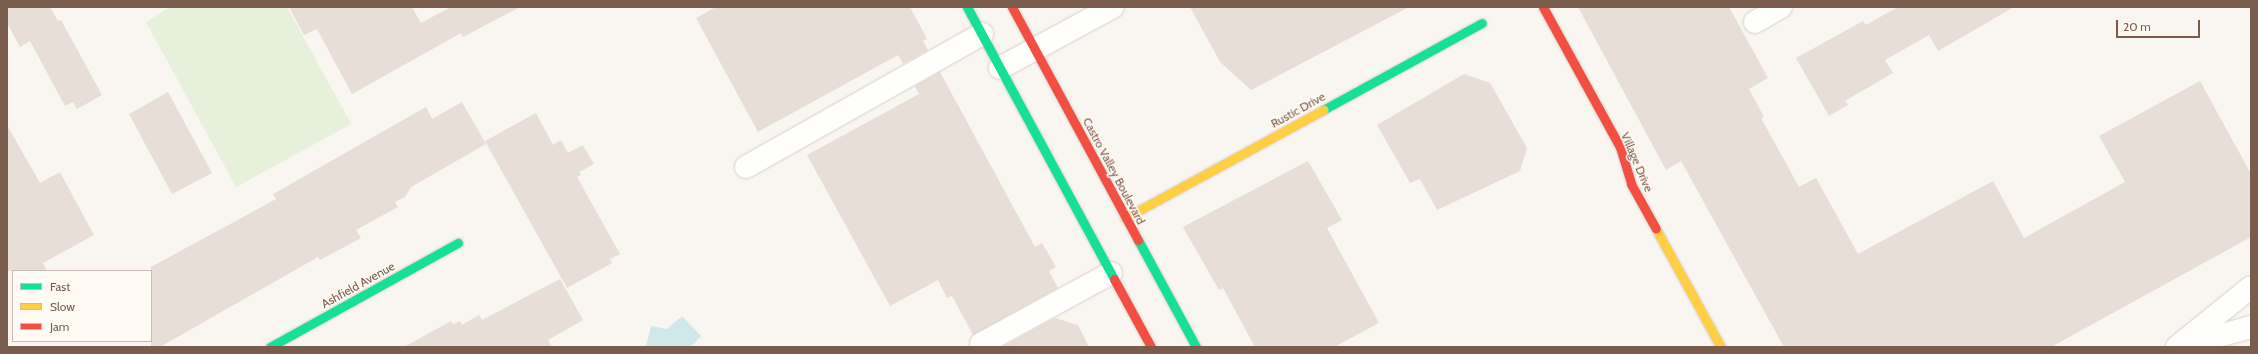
<!DOCTYPE html>
<html>
<head>
<meta charset="utf-8">
<style>
	body { margin:0 }
	#map { position:relative; width:2258px; height:354px; overflow:hidden; background:#f9f5f0; font-family:Cabin,sans-serif }
	div>[style] { position:absolute }
	.green>* { inset:0; background:#e7f0db }
	.water>* { inset:0; background:#d0e8ea }
	.building>* { inset:0; background:#e6ded7 }
	.roads { filter:drop-shadow(0 0 1px #d7d1cb) drop-shadow(0 0 1px #d7d1cb) }
	.street>* { height:22px; margin:-11px; padding:0 11px; transform-origin:11px; border-radius:11px; background:#fefefd }
	.fast>* { height:9px; margin:-4.5px; padding:0 4.5px; transform-origin:4.5px; border-radius:4.5px; background:#16e098 }
	.slow>* { height:9px; margin:-4.5px; padding:0 4.5px; transform-origin:4.5px; border-radius:4.5px; background:#ffcf43 }
	.jam>* { height:9px; margin:-4.5px; padding:0 4.5px; transform-origin:4.5px; border-radius:4.5px; background:#f24e42 }
	span { translate:-50% -50%; white-space:nowrap; text-align:center; line-height:1.15; -webkit-text-stroke:3px #fffaf3; paint-order:stroke }
	.street-label { font-size:12px; color:#7a5c4d }
	.frame { position:absolute; inset:0; border:8px solid #7a5c4d; pointer-events:none }
	.legend { position:absolute; left:12px; top:270px; width:140px; height:72px; box-sizing:border-box; background:#fffaf3; border:1px solid #cabbb1; margin:0; padding:5px 7px; list-style:none; font-size:12px; color:#7a5c4d }
	.legend li { display:flex; align-items:center; gap:8px; height:20px }
	.legend b { width:20px; border:1px solid #cabbb1 }
	.scale { position:absolute; left:2116px; top:20px; width:84px; height:18px; box-sizing:border-box; border:2px solid #7a5c4d; border-top:0; padding-left:5px; font-size:12px; line-height:14px; white-space:nowrap; color:#7a5c4d; -webkit-text-stroke:3px #fffaf3; paint-order:stroke }
</style>
</head>
<body>
<div id="map">
	<div class="green">
		<div style="clip-path:polygon(170px 7px,287px 7px,351px 124px,236px 187px,146px 22px)"></div>
	</div>
	<div class="water">
		<div style="clip-path:polygon(682px 316px,701px 336px,694px 344px,688px 347px,646px 346px,651px 326px,667px 329px)"></div>
	</div>
	<div class="building">
		<div style="clip-path:polygon(7px 7px,50px 7px,58px 21px,61px 20px,102px 95px,77px 109px,73px 102px,65px 106px,30px 41px,20px 47px,7px 23px)"></div>
		<div style="clip-path:polygon(289px 7px,412px 7px,421px 23px,451px 7px,520px 7px,463px 37px,461px 33px,352px 94px,317px 29px,304px 35px)"></div>
		<div style="clip-path:polygon(716px 7px,910px 7px,927px 39px,923px 41px,928px 50px,903px 64px,898px 55px,758px 132px,696px 18px)"></div>
		<div style="clip-path:polygon(1190px 7px,1409px 7px,1251px 90px,1220px 62px)"></div>
		<div style="clip-path:polygon(1578px 7px,1729px 7px,1768px 78px,1749px 89px,1764px 117px,1761px 118px,1799px 187px,1816px 178px,1858px 254px,1993px 181px,2024px 238px,2125px 182px,2099px 136px,2200px 81px,2251px 174px,2251px 237px,2051px 347px,1784px 347px,1681px 161px,1666px 170px)"></div>
		<div style="clip-path:polygon(1898px 7px,2014px 7px,1938px 51px,1929px 35px,1885px 60px,1893px 73px,1845px 101px,1848px 105px,1829px 116px,1796px 58px,1863px 21px,1866px 25px)"></div>
		<div style="clip-path:polygon(940px 72px,1035px 247px,1042px 243px,1056px 267px,1049px 271px,1058px 288px,973px 335px,952px 296px,947px 298px,938px 280px,890px 306px,807px 155px,919px 94px,915px 86px)"></div>
		<div style="clip-path:polygon(1464px 74px,1490px 83px,1527px 148px,1520px 171px,1437px 210px,1420px 179px,1410px 183px,1377px 125px)"></div>
		<div style="clip-path:polygon(168px 92px,212px 173px,172px 194px,129px 114px)"></div>
		<div style="clip-path:polygon(462px 102px,486px 144px,411px 187px,405px 197px,395px 202px,398px 207px,356px 230px,361px 238px,320px 260px,318px 257px,160px 347px,151px 347px,151px 267px,276px 199px,273px 194px,426px 107px,432px 119px)"></div>
		<div style="clip-path:polygon(536px 113px,553px 145px,561px 140px,568px 153px,583px 145px,594px 164px,579px 172px,581px 175px,577px 177px,620px 254px,610px 259px,612px 263px,567px 288px,485px 141px)"></div>
		<div style="clip-path:polygon(7px 125px,40px 183px,60px 172px,94px 235px,43px 263px,47px 271px,7px 271px)"></div>
		<div style="clip-path:polygon(1308px 161px,1342px 220px,1327px 228px,1379px 323px,1334px 347px,1255px 347px,1223px 288px,1219px 290px,1183px 227px)"></div>
		<div style="clip-path:polygon(560px 279px,583px 320px,548px 340px,552px 347px,404px 347px,451px 321px,453px 324px,460px 321px,462px 325px,479px 315px,482px 320px)"></div>
		<div style="clip-path:polygon(1055px 318px,1078px 325px,1089px 347px,1002px 347px)"></div>
	</div>
	<div class="roads">
		<div class="street">
			<div style="left:1755px;top:22px;width:30px;rotate:-30deg"></div>
			<div style="left:1000px;top:68px;width:128px;rotate:-28.4deg"></div>
			<div style="left:746px;top:167px;width:271px;rotate:-29.4deg"></div>
			<div style="left:981px;top:344px;width:148px;rotate:-28.6deg"></div>
			<div style="left:2189px;top:344px;width:64px;rotate:-15.3deg"></div>
			<div style="left:2177px;top:347px;width:95px;rotate:-39deg"></div>
		</div>
		<div class="fast">
			<div style="left:967px;top:7px;width:309px;rotate:61.6deg"></div>
			<div style="left:1323px;top:110px;width:181px;rotate:-28.7deg"></div>
			<div style="left:1138px;top:240px;width:122px;rotate:61.5deg"></div>
			<div style="left:270px;top:347px;width:215px;rotate:-29deg"></div>
		</div>
		<div class="slow">
			<div style="left:1125px;top:218px;width:226px;rotate:-28.6deg"></div>
			<div style="left:1656px;top:229px;width:135px;rotate:61.2deg"></div>
		</div>
		<div class="jam">
			<div style="left:1012px;top:7px;width:265px;rotate:61.6deg"></div>
			<div style="left:1543px;top:7px;width:160px;rotate:61.2deg"></div>
			<div style="left:1620px;top:147px;width:39px;rotate:73deg"></div>
			<div style="left:1631px;top:184px;width:51px;rotate:60.9deg"></div>
			<div style="left:1114px;top:279px;width:77px;rotate:61.4deg"></div>
		</div>
	</div>
	<div class="street-label">
		<span style="left:1298px;top:110px;rotate:-29deg">Rustic Drive</span>
		<span style="left:1637px;top:162px;rotate:67deg">Village Drive</span>
		<span style="left:1114px;top:171px;rotate:62deg">Castro Valley Boulevard</span>
		<span style="left:358px;top:285px;rotate:-29deg">Ashfield Avenue</span>
	</div>
	<div class="frame"></div>
	<ul class="legend">
	<li><b style="height:5px;background:#16e098"></b>Fast</li>
	<li><b style="height:5px;background:#ffcf43"></b>Slow</li>
	<li><b style="height:5px;background:#f24e42"></b>Jam</li>
	</ul>
	<div class="scale">20 m</div>
</div>
</body>
</html>
